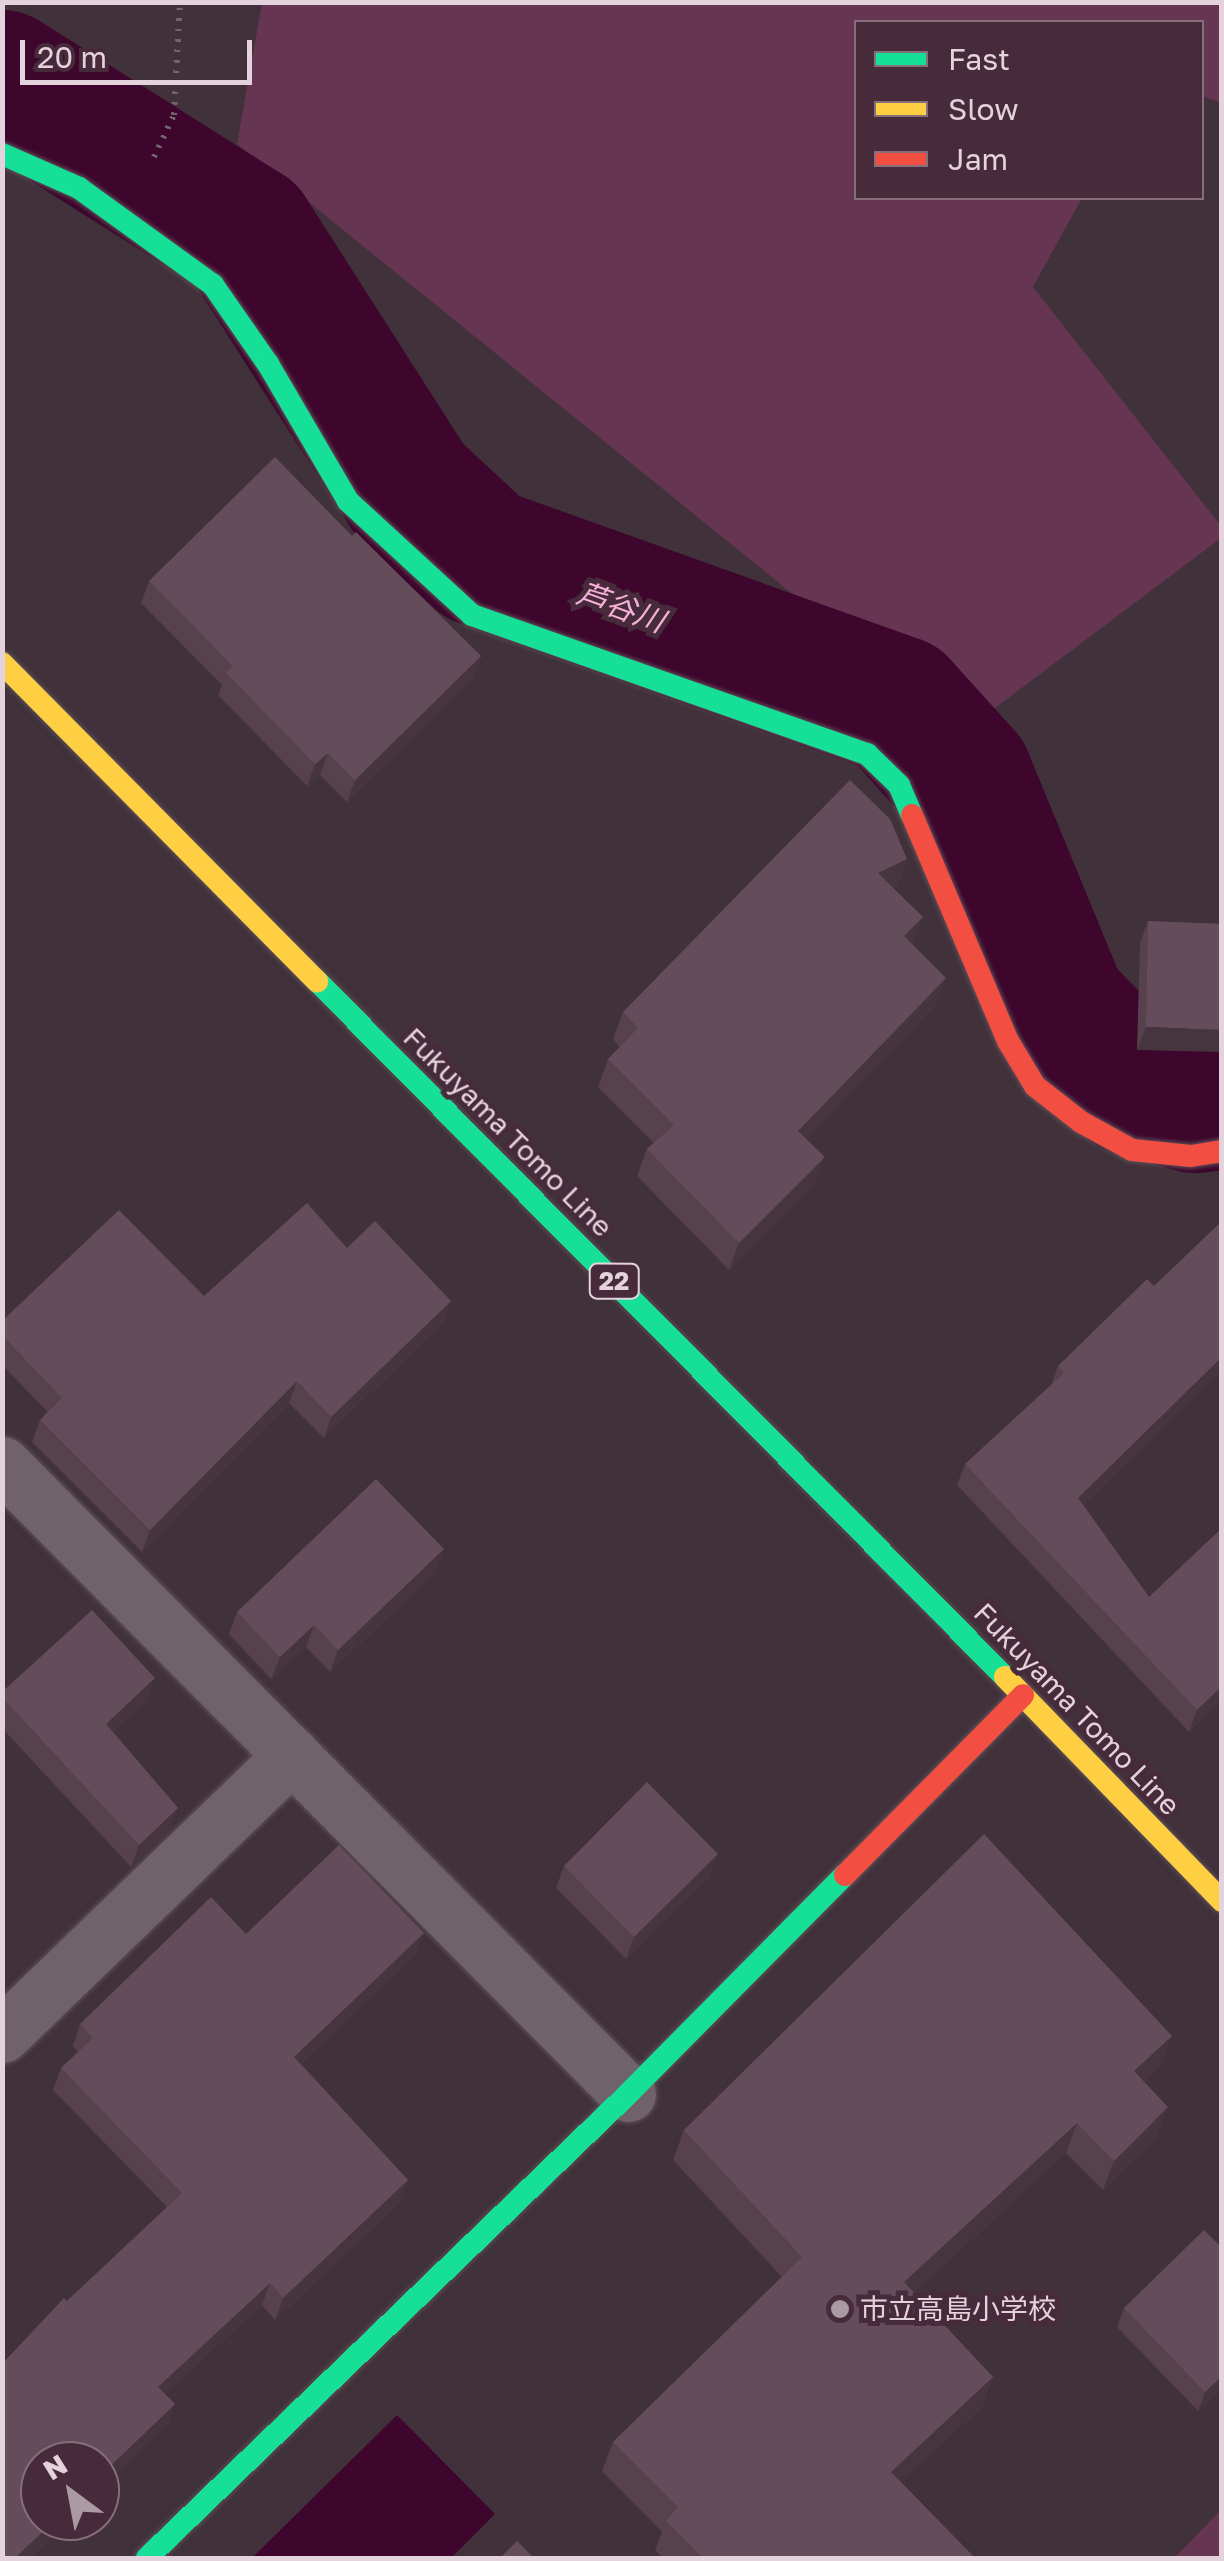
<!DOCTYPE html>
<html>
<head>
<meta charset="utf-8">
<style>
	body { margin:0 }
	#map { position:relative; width:1224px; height:2561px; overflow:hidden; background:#41313a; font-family:"Golos Text","Noto Sans JP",sans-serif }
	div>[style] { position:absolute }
	.green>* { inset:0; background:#653552 }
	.water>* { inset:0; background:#3e062d }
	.river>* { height:140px; margin:-70px; padding:0 70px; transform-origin:70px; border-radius:70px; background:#3e062d }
	.path>* { height:6px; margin-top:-3px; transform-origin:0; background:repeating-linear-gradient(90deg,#71646b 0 2.5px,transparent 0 10.5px) }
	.roads { filter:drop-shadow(0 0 2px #5d5057) drop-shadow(0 0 2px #5d5057) }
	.street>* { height:55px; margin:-27.5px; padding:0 27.5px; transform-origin:27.5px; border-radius:27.5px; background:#70626a }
	.fast>* { height:22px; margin:-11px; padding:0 11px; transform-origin:11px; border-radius:11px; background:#16e098 }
	.slow>* { height:22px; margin:-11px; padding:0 11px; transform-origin:11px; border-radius:11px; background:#ffcf43 }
	.jam>* { height:22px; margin:-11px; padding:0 11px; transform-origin:11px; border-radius:11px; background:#f24e42 }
	.wall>* { inset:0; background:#56414d }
	.shaded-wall>* { inset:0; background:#46353f }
	.building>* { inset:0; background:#644c5a }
	.dots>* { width:28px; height:28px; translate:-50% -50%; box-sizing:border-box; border:5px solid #472b3b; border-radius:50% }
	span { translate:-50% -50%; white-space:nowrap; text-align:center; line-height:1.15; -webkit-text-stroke:10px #472b3b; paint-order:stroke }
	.shield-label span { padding:2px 8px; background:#472b3b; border:2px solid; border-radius:8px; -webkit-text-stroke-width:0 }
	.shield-label { font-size:25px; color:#e4d2dc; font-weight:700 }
	.street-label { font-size:28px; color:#e4d2dc }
	.poi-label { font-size:28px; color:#e4d2dc }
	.left { translate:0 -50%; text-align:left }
	.water-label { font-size:30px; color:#f4b0d6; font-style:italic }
	.frame { position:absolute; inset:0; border:5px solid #e4d2dc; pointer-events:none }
	.legend { position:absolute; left:854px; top:20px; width:350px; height:180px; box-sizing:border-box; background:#472b3b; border:2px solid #866e7b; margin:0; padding:12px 18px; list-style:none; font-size:30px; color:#e4d2dc }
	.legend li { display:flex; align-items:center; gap:20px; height:50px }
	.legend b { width:50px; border:2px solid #866e7b }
	.north { position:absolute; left:20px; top:2441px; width:100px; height:100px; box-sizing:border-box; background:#472b3b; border:2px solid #866e7b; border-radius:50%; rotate:328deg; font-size:28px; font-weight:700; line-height:40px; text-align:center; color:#e4d2dc }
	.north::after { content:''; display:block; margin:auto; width:35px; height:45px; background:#ab9aa3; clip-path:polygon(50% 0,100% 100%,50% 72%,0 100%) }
	.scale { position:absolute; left:20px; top:40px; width:232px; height:45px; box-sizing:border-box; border:5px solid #e4d2dc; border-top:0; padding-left:12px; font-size:30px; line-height:35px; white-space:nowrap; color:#e4d2dc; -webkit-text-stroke:8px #472b3b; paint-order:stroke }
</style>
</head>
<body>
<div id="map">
	<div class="green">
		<div style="clip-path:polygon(262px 3px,1221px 3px,1221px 103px,1202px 96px,1202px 22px,856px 22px,856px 198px,1082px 198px,1033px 287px,1221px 526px,1221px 538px,963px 732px,237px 144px)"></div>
		<div style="clip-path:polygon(1221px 2510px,1221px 2558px,1174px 2558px)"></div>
	</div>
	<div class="water">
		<div style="clip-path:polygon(397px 2415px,495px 2514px,451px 2558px,252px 2558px)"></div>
	</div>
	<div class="river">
		<div style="left:2px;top:80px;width:289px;rotate:32.3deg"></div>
		<div style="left:246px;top:234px;width:304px;rotate:57.4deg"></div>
		<div style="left:410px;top:490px;width:98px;rotate:42.9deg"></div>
		<div style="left:482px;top:557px;width:442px;rotate:19.7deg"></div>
		<div style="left:898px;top:706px;width:97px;rotate:47.9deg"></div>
		<div style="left:963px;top:778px;width:249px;rotate:67.6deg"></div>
		<div style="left:1058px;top:1008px;width:107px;rotate:46.1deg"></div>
		<div style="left:1132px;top:1085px;width:66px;rotate:15.9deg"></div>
		<div style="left:1195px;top:1103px;width:27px;rotate:-6deg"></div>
	</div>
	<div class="path">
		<div style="left:154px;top:157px;width:47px;rotate:-64.5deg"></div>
		<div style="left:174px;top:115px;width:113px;rotate:-87deg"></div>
	</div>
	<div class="roads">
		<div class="street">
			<div style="left:2px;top:1464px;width:888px;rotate:45.18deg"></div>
			<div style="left:2px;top:2035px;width:403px;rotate:-44deg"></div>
		</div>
		<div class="fast">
			<div style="left:2px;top:154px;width:84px;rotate:23.8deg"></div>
			<div style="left:79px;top:188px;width:165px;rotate:35.9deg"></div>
			<div style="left:213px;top:285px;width:96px;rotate:55.2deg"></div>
			<div style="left:268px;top:364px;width:159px;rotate:59.7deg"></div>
			<div style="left:348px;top:501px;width:168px;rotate:42.6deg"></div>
			<div style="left:472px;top:615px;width:419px;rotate:19.4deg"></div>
			<div style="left:867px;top:754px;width:45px;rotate:44.1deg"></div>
			<div style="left:899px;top:785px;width:33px;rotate:67deg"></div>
			<div style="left:317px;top:981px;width:979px;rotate:45.33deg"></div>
			<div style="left:147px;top:2558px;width:668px;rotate:-43.97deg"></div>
			<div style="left:628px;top:2094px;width:308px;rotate:-45.3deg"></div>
		</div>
		<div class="slow">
			<div style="left:2px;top:663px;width:448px;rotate:45.3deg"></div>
			<div style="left:1005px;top:1677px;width:312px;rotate:45.9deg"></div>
		</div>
		<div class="jam">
			<div style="left:912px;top:815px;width:246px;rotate:67deg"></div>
			<div style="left:1008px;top:1041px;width:52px;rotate:59deg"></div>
			<div style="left:1035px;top:1086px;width:58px;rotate:38deg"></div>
			<div style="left:1081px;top:1122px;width:58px;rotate:28.8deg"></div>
			<div style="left:1132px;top:1150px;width:59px;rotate:5.8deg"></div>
			<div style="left:1191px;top:1156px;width:31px;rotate:-9deg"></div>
			<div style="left:845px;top:1875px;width:253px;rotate:-45.3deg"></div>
		</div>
	</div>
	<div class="wall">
		<div style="clip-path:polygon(352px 536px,481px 656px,473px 678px,347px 802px,320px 775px,307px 786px,218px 695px,222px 685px,141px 603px,149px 581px)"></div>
		<div style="clip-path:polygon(907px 859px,897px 886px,893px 888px,913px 945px,936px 1005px,806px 1139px,815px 1184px,729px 1270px,637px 1176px,647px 1149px,654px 1143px,598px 1087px,608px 1059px,620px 1047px,613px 1039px,623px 1012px)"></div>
		<div style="clip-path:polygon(1148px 921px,1222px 924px,1137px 1050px,1140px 943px)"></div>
		<div style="clip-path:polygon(347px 1248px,451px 1301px,443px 1323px,324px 1438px,289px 1403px,142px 1552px,32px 1442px,40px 1420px,48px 1412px,2px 1365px,2px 1321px,204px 1296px)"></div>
		<div style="clip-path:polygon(1154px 1286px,1084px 1506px,1149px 1597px,1222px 1528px,1222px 1700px,1189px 1732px,957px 1485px,965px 1464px,1051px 1386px,1058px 1366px)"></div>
		<div style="clip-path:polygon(436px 1572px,330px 1672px,306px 1647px,271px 1679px,229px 1634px,237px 1612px)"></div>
		<div style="clip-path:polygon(2px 1692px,147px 1700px,113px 1732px,178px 1808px,170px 1830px,131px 1867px,2px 1728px)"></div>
		<div style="clip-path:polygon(564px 1866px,710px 1876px,626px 1959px,556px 1888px)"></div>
		<div style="clip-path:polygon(246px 1934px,416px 1954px,301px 2064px,408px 2180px,401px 2202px,275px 2320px,262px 2305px,165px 2394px,175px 2404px,167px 2425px,40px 2521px,68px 2521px,30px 2558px,67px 2301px,167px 2207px,53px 2090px,61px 2068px,78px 2052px,73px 2046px,80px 2024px)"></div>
		<div style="clip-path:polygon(1161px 2066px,1144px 2082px,1157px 2137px,1103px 2190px,1066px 2153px,914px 2293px,993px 2377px,982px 2407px,901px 2482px,975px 2558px,663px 2558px,655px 2550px,662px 2532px,602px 2471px,613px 2442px,782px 2277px,673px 2160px,684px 2130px)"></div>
		<div style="clip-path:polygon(1124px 2308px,1222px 2389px,1198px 2411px,1117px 2327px)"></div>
	</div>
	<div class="shaded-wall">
		<div style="clip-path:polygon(481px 656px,473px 678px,347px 802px,355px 780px)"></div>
		<div style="clip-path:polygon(328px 753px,320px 775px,307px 786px,315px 764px)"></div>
		<div style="clip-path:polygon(907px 859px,897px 886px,868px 900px,878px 873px)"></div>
		<div style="clip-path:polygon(923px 917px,913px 944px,894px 964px,904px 936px)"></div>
		<div style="clip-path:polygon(946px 978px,936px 1005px,788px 1158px,798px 1131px)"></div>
		<div style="clip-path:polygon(1146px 1027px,1222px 1030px,1222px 1052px,1137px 1050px)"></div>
		<div style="clip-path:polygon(825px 1157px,815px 1184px,729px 1270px,739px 1243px)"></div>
		<div style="clip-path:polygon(451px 1301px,443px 1323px,324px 1438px,331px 1417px)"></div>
		<div style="clip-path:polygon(1222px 1357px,1222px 1371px,1070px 1519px,1078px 1498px)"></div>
		<div style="clip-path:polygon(297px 1381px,289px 1403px,142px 1552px,150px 1530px)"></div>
		<div style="clip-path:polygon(444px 1549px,436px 1572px,330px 1672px,338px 1650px)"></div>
		<div style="clip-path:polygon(314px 1625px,306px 1647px,271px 1679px,280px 1657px)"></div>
		<div style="clip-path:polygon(155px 1678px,147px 1700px,98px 1746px,106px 1724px)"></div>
		<div style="clip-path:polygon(1222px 1686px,1222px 1700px,1189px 1732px,1197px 1710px)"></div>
		<div style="clip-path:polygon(178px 1808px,170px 1830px,131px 1867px,139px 1845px)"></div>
		<div style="clip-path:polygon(718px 1854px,710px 1876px,626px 1959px,634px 1937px)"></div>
		<div style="clip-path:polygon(424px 1933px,416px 1954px,286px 2078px,294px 2057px)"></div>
		<div style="clip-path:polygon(1172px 2036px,1161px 2066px,1123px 2101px,1134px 2071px)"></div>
		<div style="clip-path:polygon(1168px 2107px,1157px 2137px,1103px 2190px,1114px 2161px)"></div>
		<div style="clip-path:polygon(1077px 2123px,1066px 2153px,894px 2312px,904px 2282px)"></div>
		<div style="clip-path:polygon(408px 2180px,401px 2202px,275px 2320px,283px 2298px)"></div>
		<div style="clip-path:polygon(270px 2283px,262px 2305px,150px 2409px,158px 2387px)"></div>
		<div style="clip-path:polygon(1222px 2376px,1222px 2389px,1198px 2411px,1205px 2392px)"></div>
		<div style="clip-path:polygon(993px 2377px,982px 2407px,880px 2502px,891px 2472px)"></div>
		<div style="clip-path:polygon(175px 2404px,167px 2425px,100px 2490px,100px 2476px)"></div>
		<div style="clip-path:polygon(54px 2521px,68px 2521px,30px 2558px,15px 2558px)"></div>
	</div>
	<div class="building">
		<div style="clip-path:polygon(275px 457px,352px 536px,356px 532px,481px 656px,355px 780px,328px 753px,315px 764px,226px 673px,233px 666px,149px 581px)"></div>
		<div style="clip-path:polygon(850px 780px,890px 819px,907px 859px,878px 873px,923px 917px,904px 936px,946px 978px,798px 1131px,825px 1157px,739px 1243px,647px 1149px,674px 1125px,608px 1059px,638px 1028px,623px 1012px)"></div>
		<div style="clip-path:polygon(1148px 921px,1222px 924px,1222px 1030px,1146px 1027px)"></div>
		<div style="clip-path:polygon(307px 1203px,347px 1248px,375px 1221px,451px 1301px,331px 1417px,297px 1381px,150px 1530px,40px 1420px,62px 1398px,2px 1335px,2px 1321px,119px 1210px,204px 1296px)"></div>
		<div style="clip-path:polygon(1222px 1221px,1222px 1357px,1078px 1498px,1149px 1597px,1222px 1528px,1222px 1686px,1197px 1710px,965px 1464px,1064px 1373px,1058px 1366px,1147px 1279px,1154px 1286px)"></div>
		<div style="clip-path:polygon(376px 1479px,444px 1549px,338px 1650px,314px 1625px,280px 1657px,237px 1612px)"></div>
		<div style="clip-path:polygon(92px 1610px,155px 1678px,106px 1724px,178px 1808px,139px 1845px,2px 1697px,2px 1692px)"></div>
		<div style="clip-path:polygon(647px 1782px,718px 1854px,634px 1937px,564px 1866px)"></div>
		<div style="clip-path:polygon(984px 1834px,1172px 2036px,1134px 2071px,1168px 2107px,1114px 2161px,1077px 2123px,904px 2282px,993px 2377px,891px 2472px,975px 2558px,703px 2558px,666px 2521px,678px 2507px,613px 2442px,802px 2257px,684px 2130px)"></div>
		<div style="clip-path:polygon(339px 1845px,424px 1933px,294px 2057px,408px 2180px,283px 2298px,270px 2283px,158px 2387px,175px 2404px,100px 2476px,100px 2461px,40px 2461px,40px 2521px,54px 2521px,15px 2558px,2px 2558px,2px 2364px,64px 2298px,67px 2301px,182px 2193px,61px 2068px,93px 2038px,80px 2024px,211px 1897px,246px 1934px)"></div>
		<div style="clip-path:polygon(1204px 2230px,1222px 2248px,1222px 2376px,1205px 2392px,1124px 2308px)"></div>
		<div style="clip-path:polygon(517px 2541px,534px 2558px,500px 2558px)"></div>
	</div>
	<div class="dots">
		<div style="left:840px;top:2309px;background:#ab9aa3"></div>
	</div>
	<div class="shield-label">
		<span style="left:614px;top:1281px">22</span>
	</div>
	<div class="street-label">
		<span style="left:508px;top:1132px;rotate:45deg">Fukuyama Tomo Line</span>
		<span style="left:1077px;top:1709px;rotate:46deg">Fukuyama Tomo Line</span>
	</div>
	<div class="poi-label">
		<span class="left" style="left:860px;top:2309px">市立高島小学校</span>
	</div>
	<div class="water-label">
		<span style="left:621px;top:607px;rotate:20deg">芦谷川</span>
	</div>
	<div class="frame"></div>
	<ul class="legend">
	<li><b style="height:12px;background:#16e098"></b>Fast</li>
	<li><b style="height:12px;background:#ffcf43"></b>Slow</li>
	<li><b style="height:12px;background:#f24e42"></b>Jam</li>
	</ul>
	<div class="north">N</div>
	<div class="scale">20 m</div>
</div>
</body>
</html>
